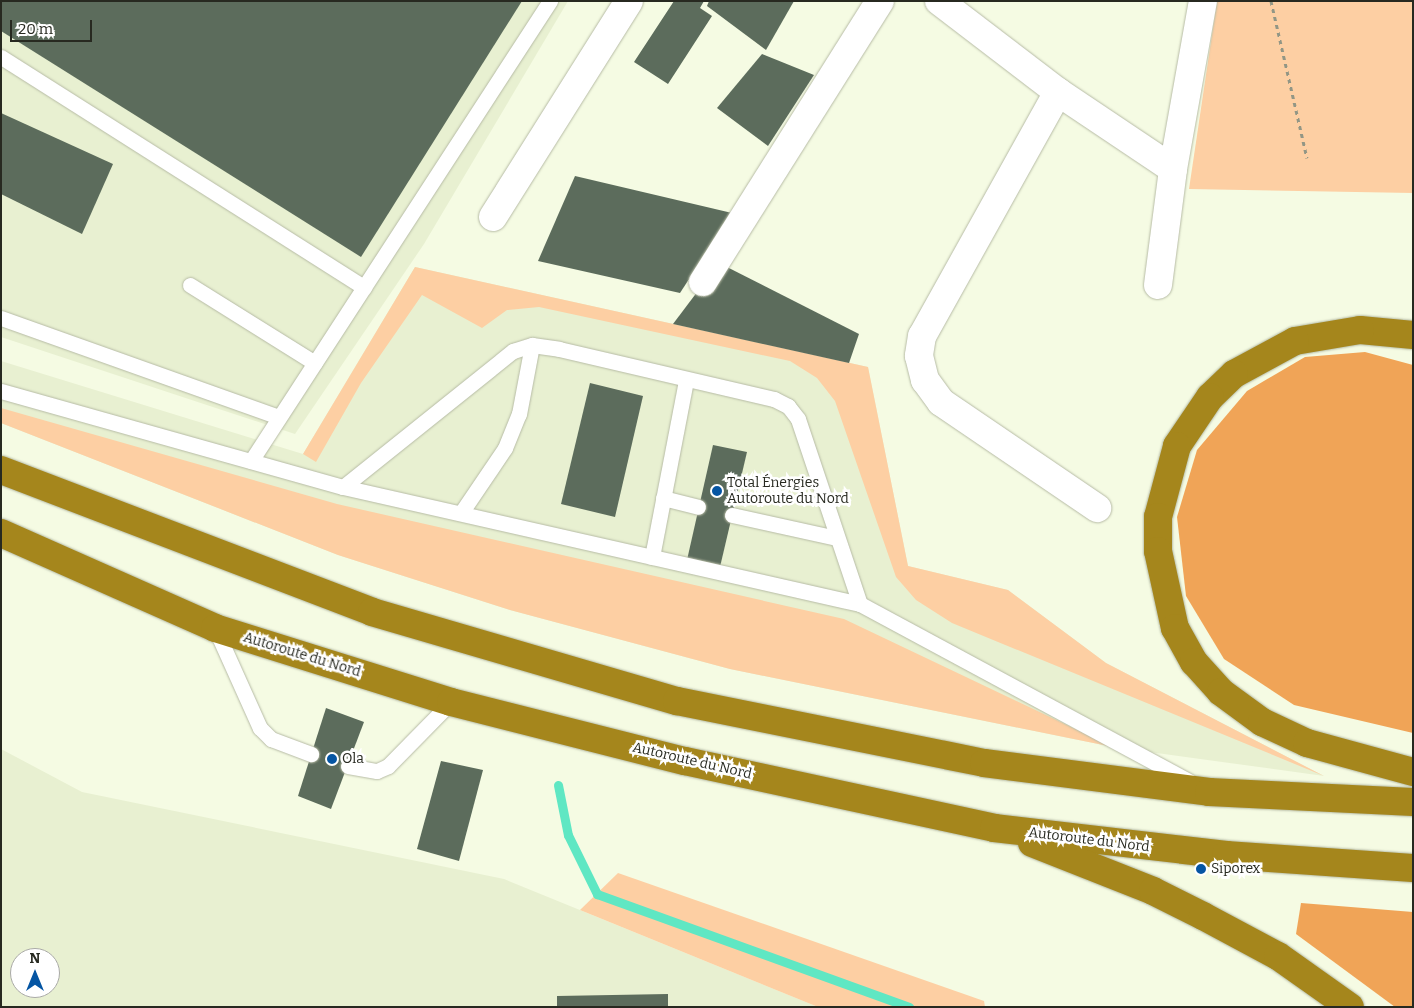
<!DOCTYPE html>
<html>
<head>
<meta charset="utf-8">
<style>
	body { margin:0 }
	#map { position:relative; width:1414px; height:1008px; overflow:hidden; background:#f5fbe3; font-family:Bitter,serif }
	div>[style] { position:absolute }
	.built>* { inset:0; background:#e8f0d1 }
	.green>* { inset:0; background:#fdcfa3 }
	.forest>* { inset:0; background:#f0a457 }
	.stream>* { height:9px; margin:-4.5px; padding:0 4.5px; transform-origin:4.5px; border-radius:4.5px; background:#5fe7c3 }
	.building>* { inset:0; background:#5c6c5c }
	.path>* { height:3px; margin-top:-1.5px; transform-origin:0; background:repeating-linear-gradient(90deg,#929685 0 4px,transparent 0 8px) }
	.roads { filter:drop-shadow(0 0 1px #b6bba5) drop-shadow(0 0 1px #b6bba5) }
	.lane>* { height:15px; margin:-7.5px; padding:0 7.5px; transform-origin:7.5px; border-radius:7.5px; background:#fff }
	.street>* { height:28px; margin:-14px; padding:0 14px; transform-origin:14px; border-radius:14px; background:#fff }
	.highway>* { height:28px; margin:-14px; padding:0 14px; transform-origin:14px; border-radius:14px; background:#a5861c }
	.dots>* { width:14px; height:14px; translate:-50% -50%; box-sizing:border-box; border:2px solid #fff; border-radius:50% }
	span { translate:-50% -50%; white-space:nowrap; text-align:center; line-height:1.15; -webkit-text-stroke:5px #fff; paint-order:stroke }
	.poi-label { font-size:14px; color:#272920 }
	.left { translate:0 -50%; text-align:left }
	.street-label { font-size:14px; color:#272920 }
	.frame { position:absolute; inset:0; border:2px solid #272920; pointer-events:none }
	.north { position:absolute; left:10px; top:948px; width:50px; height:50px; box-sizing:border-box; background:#fff; border:1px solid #a9a9a6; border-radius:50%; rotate:0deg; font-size:14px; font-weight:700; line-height:20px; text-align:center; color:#272920 }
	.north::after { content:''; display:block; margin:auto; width:18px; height:22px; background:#0555a3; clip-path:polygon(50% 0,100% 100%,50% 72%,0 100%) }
	.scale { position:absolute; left:10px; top:20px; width:82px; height:22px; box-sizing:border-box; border:2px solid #272920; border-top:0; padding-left:6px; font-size:15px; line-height:18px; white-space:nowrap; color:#272920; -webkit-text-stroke:4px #fff; paint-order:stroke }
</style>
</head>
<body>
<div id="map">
	<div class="built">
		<div style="clip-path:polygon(1px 1px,568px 1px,424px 244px,295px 434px,1px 337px)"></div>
		<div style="clip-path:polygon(415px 267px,868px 367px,908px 566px,1008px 590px,1106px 663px,1324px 776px,1113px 747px,730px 669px,510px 610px,338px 555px,1px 423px,1px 361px,303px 454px)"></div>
		<div style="clip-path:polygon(evenodd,1px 749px,82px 792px,504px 879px,818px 1007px,1px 1007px,1px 749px,20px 958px,50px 958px,50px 988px,20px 988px,20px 958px)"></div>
	</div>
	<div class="green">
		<div style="clip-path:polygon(1217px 1px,1413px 1px,1413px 193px,1189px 189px)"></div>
		<div style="clip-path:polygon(415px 267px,868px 367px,908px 566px,1008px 590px,1106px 663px,1324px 776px,952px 623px,916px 600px,896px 577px,835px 401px,817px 378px,790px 361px,539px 307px,507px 310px,482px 328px,422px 295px,361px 383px,316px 462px,303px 454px)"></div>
		<div style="clip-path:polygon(1px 408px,337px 504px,844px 619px,1113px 747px,730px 669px,510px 610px,338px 555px,1px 423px)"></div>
		<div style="clip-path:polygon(618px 873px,984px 1001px,985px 1007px,818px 1007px,580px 910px)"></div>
	</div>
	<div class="forest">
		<div style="clip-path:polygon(1365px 352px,1413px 365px,1413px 733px,1294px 705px,1224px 659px,1186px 596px,1177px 517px,1197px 450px,1247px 391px,1305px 357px)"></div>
		<div style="clip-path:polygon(1301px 903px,1413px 912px,1413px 1007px,1395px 1007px,1296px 934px)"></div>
	</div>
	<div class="stream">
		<div style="left:558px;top:785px;width:51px;rotate:78.7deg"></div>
		<div style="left:568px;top:835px;width:66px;rotate:63.8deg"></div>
		<div style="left:597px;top:894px;width:332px;rotate:19.9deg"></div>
	</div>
	<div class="building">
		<div style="clip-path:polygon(1px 1px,522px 1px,361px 257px,1px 31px)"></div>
		<div style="clip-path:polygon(674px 1px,704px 1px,700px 8px,712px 16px,668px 84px,634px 62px)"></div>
		<div style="clip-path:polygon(709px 1px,794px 1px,766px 50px,707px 6px)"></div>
		<div style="clip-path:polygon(762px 54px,814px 75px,768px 146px,717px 108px)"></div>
		<div style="clip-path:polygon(1px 113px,113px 164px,82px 234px,1px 194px)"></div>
		<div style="clip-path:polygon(575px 176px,732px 213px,680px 293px,538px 261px)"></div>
		<div style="clip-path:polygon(719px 263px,859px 334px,849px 363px,673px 324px)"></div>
		<div style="clip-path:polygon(590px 383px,643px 396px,615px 517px,561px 504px)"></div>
		<div style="clip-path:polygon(713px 445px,747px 452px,720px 567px,687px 560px)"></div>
		<div style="clip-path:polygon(326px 708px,364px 722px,331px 809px,298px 796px)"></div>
		<div style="clip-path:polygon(441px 761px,483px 770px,459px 861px,417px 849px)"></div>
		<div style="clip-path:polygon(668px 994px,668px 1007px,557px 1007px,557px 996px)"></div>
	</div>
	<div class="path">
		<div style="left:1271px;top:1px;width:161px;rotate:77.1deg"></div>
	</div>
	<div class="roads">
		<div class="lane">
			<div style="left:1px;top:57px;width:430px;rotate:32.4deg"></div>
			<div style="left:190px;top:285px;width:147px;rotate:32deg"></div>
			<div style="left:1px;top:318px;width:295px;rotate:19.6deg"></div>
			<div style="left:1px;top:391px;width:355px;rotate:15.7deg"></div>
			<div style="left:343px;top:487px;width:530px;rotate:12.75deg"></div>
			<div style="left:860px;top:604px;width:375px;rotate:28.3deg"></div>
			<div style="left:251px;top:461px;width:549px;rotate:-56.98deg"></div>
			<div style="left:343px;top:487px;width:218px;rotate:-38.7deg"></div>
			<div style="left:513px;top:351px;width:20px;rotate:-18deg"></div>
			<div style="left:532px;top:345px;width:27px;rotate:8deg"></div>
			<div style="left:559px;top:349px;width:221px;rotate:13.1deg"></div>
			<div style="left:774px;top:399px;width:16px;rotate:27deg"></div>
			<div style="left:788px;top:406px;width:16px;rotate:52deg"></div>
			<div style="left:798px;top:419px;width:195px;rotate:71.5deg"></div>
			<div style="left:663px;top:498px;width:36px;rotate:14deg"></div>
			<div style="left:461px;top:513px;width:78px;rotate:-55.9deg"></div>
			<div style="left:505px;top:448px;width:37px;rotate:-68deg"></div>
			<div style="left:519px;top:414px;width:70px;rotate:-79.3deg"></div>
			<div style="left:732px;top:515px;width:107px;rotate:12.4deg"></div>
			<div style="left:652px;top:557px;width:180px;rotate:-79.1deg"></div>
			<div style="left:215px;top:628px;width:110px;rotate:65.8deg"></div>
			<div style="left:260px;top:728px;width:16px;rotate:45deg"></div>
			<div style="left:271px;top:739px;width:43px;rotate:20.6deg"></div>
			<div style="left:348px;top:766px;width:29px;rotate:10deg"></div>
			<div style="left:377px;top:771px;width:12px;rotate:-24deg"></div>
			<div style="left:388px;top:766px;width:90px;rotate:-45.5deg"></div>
		</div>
		<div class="street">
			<div style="left:939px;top:1px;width:150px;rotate:37.4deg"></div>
			<div style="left:1058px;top:92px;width:138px;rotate:33.8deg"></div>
			<div style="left:1058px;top:92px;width:279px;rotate:119.1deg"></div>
			<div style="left:922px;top:336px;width:20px;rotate:99deg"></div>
			<div style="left:919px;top:356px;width:25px;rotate:76deg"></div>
			<div style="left:925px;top:380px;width:27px;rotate:54deg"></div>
			<div style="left:941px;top:402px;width:189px;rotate:34.2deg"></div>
			<div style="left:493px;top:217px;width:255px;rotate:-57.8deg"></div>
			<div style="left:703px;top:282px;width:332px;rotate:-57.8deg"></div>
			<div style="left:1158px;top:285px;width:117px;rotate:-82.6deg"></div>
			<div style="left:1173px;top:169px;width:171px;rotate:-79.9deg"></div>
		</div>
		<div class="highway">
			<div style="left:1413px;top:335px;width:53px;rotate:-174.6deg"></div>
			<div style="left:1360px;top:330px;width:66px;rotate:170.4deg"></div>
			<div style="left:1295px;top:341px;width:69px;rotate:151.6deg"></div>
			<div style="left:1234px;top:374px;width:33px;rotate:136deg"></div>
			<div style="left:1210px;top:397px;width:59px;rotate:124deg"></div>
			<div style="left:1177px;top:446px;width:73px;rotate:105deg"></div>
			<div style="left:1158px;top:517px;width:34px;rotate:90deg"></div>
			<div style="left:1158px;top:551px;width:79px;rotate:77.6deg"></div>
			<div style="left:1175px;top:628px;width:39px;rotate:61deg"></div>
			<div style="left:1194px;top:662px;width:40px;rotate:48deg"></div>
			<div style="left:1221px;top:692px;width:51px;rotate:36.2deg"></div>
			<div style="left:1262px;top:722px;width:50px;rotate:25deg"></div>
			<div style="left:1307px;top:743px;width:110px;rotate:15.3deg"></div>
			<div style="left:1px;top:470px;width:397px;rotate:20.9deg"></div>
			<div style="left:372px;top:612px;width:318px;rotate:16.3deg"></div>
			<div style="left:677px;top:701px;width:313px;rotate:11.4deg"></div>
			<div style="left:984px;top:763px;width:227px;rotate:7.3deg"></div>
			<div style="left:1209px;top:792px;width:204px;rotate:2.8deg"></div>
			<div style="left:1px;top:533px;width:234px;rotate:23.9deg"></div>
			<div style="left:215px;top:628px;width:247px;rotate:17.4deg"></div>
			<div style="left:451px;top:702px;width:241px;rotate:14.2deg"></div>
			<div style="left:685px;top:761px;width:316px;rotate:12.2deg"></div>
			<div style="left:994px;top:828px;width:234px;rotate:6.6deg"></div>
			<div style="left:1226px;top:855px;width:187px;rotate:4deg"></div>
			<div style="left:1032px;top:843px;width:130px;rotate:21.6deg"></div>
			<div style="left:1153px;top:891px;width:56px;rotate:26.6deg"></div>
			<div style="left:1203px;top:916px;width:85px;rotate:28.1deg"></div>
			<div style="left:1278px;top:956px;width:88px;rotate:35.3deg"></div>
		</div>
	</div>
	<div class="dots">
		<div style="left:717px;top:491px;background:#0555a3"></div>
		<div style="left:332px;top:759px;background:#0555a3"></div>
		<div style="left:1201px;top:869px;background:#0555a3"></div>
	</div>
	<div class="poi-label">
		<span class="left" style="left:727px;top:491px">Total Énergies<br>Autoroute du Nord</span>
		<span class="left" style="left:342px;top:759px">Ola</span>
		<span class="left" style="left:1211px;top:869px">Siporex</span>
	</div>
	<div class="street-label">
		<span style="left:302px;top:655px;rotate:17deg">Autoroute du Nord</span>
		<span style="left:692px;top:761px;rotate:13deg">Autoroute du Nord</span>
		<span style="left:1089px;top:840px;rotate:7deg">Autoroute du Nord</span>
	</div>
	<div class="frame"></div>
	<div class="north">N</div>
	<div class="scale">20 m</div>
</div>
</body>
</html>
